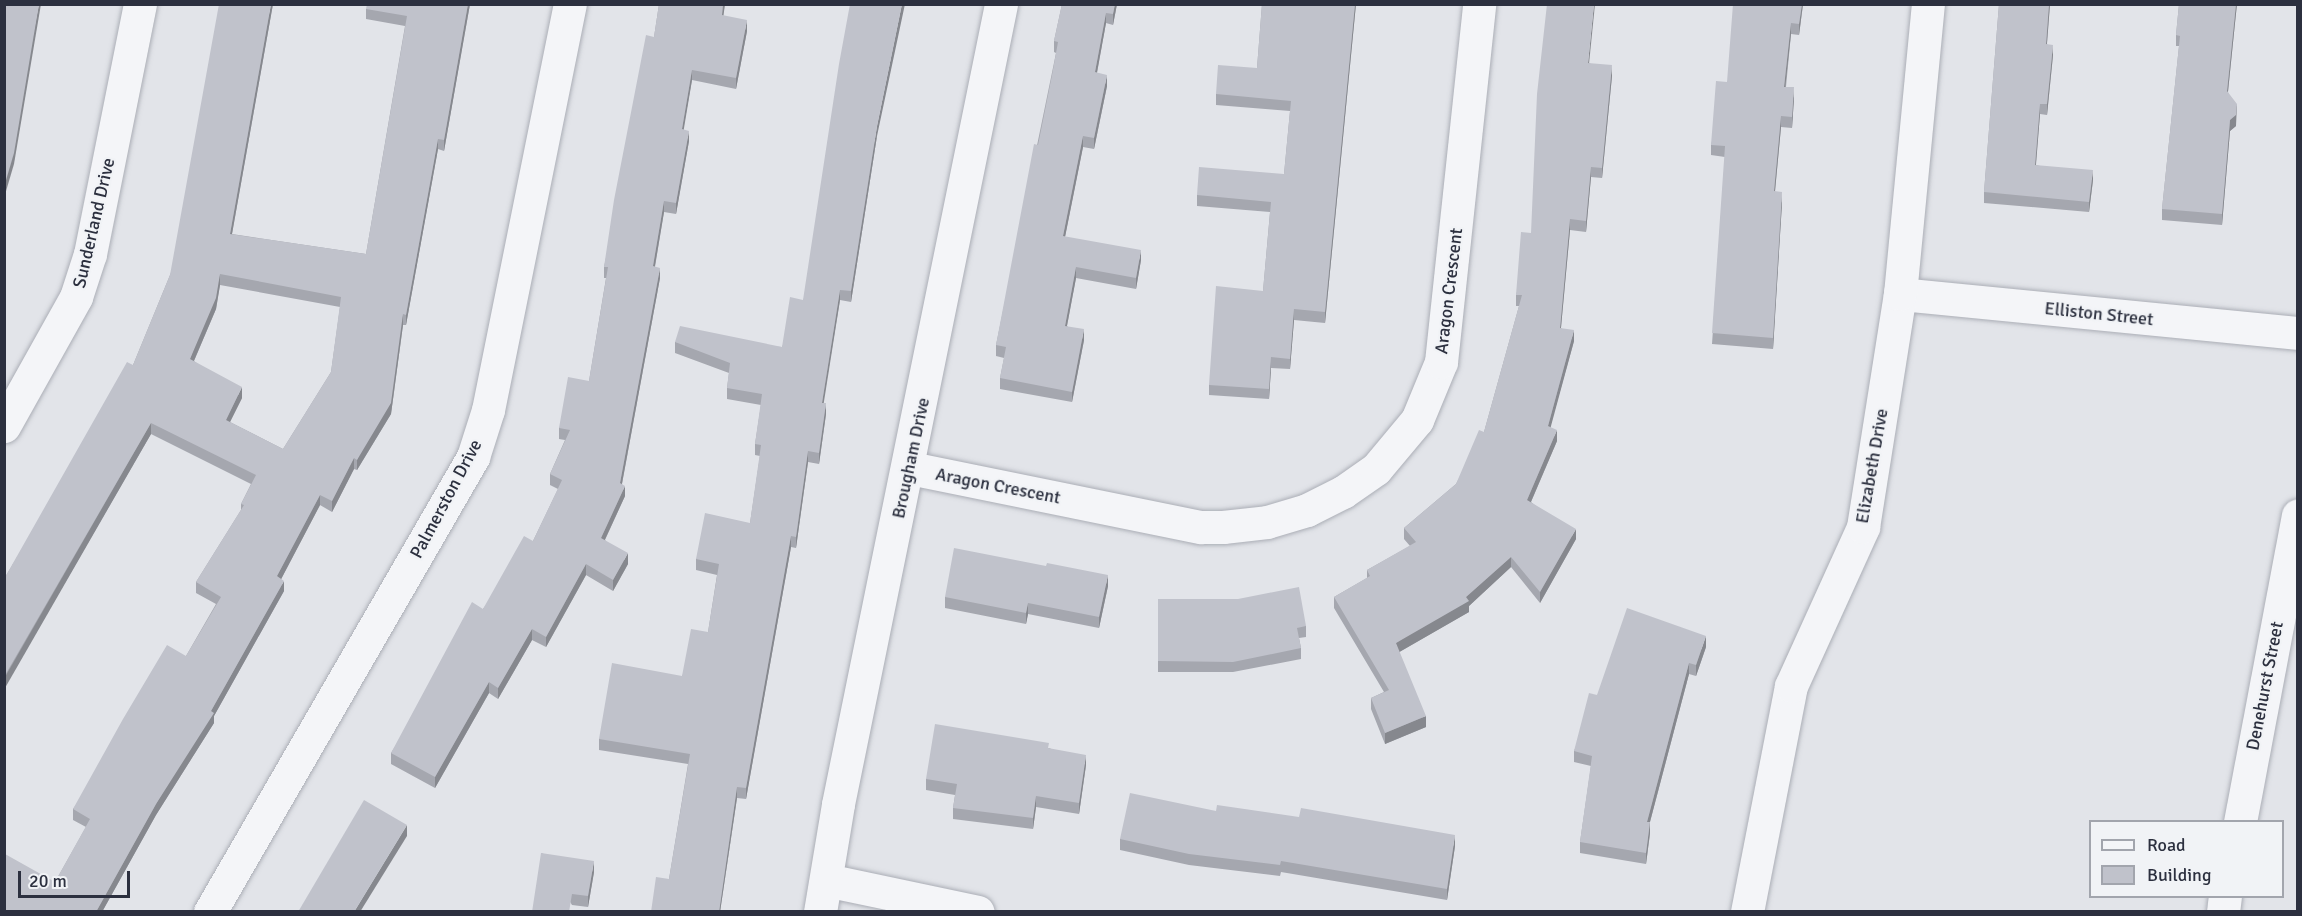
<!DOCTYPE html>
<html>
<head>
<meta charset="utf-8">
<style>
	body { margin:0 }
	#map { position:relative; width:2302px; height:916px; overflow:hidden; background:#e2e4e9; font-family:Signika,sans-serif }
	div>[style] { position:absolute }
	.roads { filter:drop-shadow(0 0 2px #abaeb6) drop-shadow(0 0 2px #abaeb6) }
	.minor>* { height:33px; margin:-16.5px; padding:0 16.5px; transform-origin:16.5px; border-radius:16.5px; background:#f4f5f8 }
	.wall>* { inset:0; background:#a5a7af }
	.shaded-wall>* { inset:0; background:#86888e }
	.building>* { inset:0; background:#c0c2cb }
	span { translate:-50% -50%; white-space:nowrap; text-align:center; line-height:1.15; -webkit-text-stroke:4.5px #f1f3f6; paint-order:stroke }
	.street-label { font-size:18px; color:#2c303f }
	.frame { position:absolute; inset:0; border:6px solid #2c303f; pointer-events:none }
	.legend { position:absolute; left:2089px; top:820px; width:195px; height:78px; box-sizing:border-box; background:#f1f3f6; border:2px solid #a2a5ad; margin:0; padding:8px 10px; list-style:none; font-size:18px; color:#2c303f }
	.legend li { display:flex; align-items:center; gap:12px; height:30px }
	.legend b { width:30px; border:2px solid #a2a5ad }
	.scale { position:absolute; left:18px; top:871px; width:112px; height:27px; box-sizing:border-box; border:3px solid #2c303f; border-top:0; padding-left:8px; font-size:18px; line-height:21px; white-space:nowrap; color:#2c303f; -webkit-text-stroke:4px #f1f3f6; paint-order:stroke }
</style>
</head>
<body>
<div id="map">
	<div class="roads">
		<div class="minor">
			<div style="left:1900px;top:294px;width:400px;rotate:5.6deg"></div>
			<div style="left:4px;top:426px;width:148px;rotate:-60.8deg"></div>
			<div style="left:76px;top:297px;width:45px;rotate:-72deg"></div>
			<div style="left:90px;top:254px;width:255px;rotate:-78.7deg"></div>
			<div style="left:910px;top:468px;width:297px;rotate:11.5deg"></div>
			<div style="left:1201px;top:527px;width:22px"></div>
			<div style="left:1223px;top:527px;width:44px;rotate:-6.5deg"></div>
			<div style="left:1267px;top:522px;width:42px;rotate:-16.7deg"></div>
			<div style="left:1307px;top:510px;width:40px;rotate:-26.6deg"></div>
			<div style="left:1343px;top:492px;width:40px;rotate:-34.9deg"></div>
			<div style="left:1376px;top:469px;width:64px;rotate:-50.1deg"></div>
			<div style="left:1417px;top:420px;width:63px;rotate:-67.5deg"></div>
			<div style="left:1441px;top:362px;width:360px;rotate:-83.9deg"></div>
			<div style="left:2240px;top:822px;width:312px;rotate:-79.3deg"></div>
			<div style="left:826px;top:880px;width:155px;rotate:11.9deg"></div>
			<div style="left:210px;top:912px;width:526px;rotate:-59.97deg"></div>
			<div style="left:473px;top:457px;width:49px;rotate:-72.3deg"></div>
			<div style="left:488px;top:410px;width:414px;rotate:-78.6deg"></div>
			<div style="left:820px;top:912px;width:109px;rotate:-80.5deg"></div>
			<div style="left:838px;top:804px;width:816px;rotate:-78.48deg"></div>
			<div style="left:1747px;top:912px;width:230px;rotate:-79deg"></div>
			<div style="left:1791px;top:686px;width:175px;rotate:-65.6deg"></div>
			<div style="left:1863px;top:527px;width:236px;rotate:-81deg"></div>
			<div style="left:1900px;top:294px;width:291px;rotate:-84.5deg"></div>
			<div style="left:2223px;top:912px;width:16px;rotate:-83deg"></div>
		</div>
	</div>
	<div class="wall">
		<div style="clip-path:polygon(evenodd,273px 4px,232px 234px,366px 254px,405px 26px,366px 19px,366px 9px,470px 4px,444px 151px,438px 149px,406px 325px,403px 325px,391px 414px,357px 470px,354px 469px,332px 512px,320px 505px,281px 579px,284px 591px,214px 716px,214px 723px,156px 815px,102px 912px,4px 912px,55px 882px,86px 827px,73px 820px,73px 809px,186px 656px,216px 604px,196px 593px,196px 582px,241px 510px,241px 504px,251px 484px,151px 434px,4px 688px,4px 579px,133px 365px,170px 275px,273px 4px,220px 285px,340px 307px,331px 372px,283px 449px,230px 422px,242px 398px,194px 361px,216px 309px,220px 285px)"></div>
		<div style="clip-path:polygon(659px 4px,725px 4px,723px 16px,747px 31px,736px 89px,692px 80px,683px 130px,689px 141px,676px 214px,664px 212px,655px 267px,660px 278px,622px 484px,625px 496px,605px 540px,628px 564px,613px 591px,586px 575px,546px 647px,532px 640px,498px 699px,489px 693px,435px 788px,391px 764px,391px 753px,483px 609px,533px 541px,558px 489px,550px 485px,550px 474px,565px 440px,559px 439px,559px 428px,589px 381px,606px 278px,604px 278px,604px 267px,654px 37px)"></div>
		<div style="clip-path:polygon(1062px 4px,1117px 4px,1113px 25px,1106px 23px,1097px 73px,1107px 86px,1094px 149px,1083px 147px,1065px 237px,1141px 260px,1136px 289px,1076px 278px,1067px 326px,1084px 340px,1072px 402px,1000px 389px,1000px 378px,1004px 358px,996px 356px,996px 345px,1056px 53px,1054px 52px,1054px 41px)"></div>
		<div style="clip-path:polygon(1262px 4px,1356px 4px,1325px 323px,1294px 320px,1290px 369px,1271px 368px,1269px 399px,1209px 395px,1209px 385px,1263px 291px,1270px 212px,1197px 206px,1197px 195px,1284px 174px,1290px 111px,1216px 105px,1216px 94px,1257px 68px)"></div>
		<div style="clip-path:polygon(1803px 4px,1799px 35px,1791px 34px,1786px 87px,1794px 98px,1792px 128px,1781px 127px,1775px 191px,1782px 203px,1773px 349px,1712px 344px,1725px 157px,1711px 155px,1711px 145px,1727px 82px)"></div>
		<div style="clip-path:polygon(1999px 4px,2050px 4px,2047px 44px,2053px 55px,2047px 115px,2040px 114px,2036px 165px,2093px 180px,2089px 212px,1984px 203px,1984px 192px)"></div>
		<div style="clip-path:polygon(2179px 4px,2237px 4px,2235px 23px,2228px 92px,2236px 126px,2230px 131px,2222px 225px,2162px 220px,2162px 209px,2179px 46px,2176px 46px,2176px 35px)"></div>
		<div style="clip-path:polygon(1589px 63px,1612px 76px,1602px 178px,1591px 177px,1586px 232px,1570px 230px,1561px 328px,1574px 341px,1550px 427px,1557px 441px,1531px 502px,1576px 539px,1540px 603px,1511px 567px,1469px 606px,1469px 612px,1399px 652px,1426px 727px,1385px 744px,1371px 709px,1371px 698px,1384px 692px,1334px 608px,1334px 597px,1367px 578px,1367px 570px,1410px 546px,1404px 539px,1404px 528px,1456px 484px,1484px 432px,1519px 306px,1516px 306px,1516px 295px)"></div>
		<div style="clip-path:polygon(877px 136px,851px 302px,840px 300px,823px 403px,826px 414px,819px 464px,808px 462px,796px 548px,791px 547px,746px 799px,737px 798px,720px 912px,651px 912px,669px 879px,688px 764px,599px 750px,599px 739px,682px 676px,708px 632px,717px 575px,696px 570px,696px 559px,750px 523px,760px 456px,755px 455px,755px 444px,761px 405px,727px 399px,727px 388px,729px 373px,675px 353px,675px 342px,782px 347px)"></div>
		<div style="clip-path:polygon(1046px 566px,1108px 586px,1099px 628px,1028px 614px,1026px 624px,945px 608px,945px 597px)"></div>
		<div style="clip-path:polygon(1158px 599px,1306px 626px,1306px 637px,1299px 638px,1301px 648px,1301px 659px,1233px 672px,1158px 672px)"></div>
		<div style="clip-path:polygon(1706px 647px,1696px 676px,1689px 674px,1650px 822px,1650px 833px,1646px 864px,1580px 853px,1580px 842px,1591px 766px,1574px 762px,1574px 751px,1597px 695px)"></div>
		<div style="clip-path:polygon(1049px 748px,1086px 765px,1079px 814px,1036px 807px,1033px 829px,953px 819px,953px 808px,955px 795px,926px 790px,926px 779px)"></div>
		<div style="clip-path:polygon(1216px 811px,1455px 846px,1447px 900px,1281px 872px,1280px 876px,1189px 865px,1120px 850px,1120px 839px)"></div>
		<div style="clip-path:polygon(541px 853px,594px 872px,588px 907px,572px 905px)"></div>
	</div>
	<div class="shaded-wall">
		<div style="clip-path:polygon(39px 4px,41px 4px,14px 164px,4px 198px,4px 187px)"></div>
		<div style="clip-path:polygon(271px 4px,273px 4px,230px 245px,230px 234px)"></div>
		<div style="clip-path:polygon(468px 4px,470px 4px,444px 151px,444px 140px)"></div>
		<div style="clip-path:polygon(723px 4px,725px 4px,722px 26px,722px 15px)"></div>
		<div style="clip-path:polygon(902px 4px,905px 4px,877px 136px,851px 302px,851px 291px,877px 126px)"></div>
		<div style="clip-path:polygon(1115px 4px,1117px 4px,1113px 25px,1113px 14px)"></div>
		<div style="clip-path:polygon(1355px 4px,1356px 4px,1325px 323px,1325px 312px)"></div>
		<div style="clip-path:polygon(1594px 4px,1595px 4px,1588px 74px,1588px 63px)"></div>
		<div style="clip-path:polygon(1802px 4px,1803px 4px,1799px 35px,1799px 24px)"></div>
		<div style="clip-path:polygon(2049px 4px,2050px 4px,2046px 55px,2046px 44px)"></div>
		<div style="clip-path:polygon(2236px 4px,2237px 4px,2235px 23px,2227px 101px,2227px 91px)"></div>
		<div style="clip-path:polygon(1106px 13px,1106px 23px,1095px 83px,1095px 72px)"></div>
		<div style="clip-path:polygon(747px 20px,747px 31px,736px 89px,736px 78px)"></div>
		<div style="clip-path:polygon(1791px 23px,1791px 34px,1784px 98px,1784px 87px)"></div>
		<div style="clip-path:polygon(2053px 45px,2053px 55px,2047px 115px,2047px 104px)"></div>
		<div style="clip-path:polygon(1612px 65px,1612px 76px,1602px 178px,1602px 168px)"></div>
		<div style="clip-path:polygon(692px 70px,692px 80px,682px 140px,682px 129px)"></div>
		<div style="clip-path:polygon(1107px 75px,1107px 86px,1094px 149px,1094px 138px)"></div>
		<div style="clip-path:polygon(1794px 87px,1794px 98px,1792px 128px,1792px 117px)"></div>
		<div style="clip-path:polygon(2040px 104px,2040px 114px,2035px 175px,2035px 165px)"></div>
		<div style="clip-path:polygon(2237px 104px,2236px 126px,2230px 131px,2222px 225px,2222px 214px,2230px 120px)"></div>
		<div style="clip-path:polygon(1781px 116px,1781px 127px,1774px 202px,1774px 191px)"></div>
		<div style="clip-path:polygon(689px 131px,689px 141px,676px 214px,676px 203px)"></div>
		<div style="clip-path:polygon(1083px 136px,1083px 147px,1063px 247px,1063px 236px)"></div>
		<div style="clip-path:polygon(438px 139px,438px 149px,406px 325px,406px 315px)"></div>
		<div style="clip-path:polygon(1591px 167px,1591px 177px,1586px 232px,1586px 221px)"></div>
		<div style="clip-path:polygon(2093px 170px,2093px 180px,2089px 212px,2089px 202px)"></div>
		<div style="clip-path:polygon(1782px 192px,1782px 203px,1773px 349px,1773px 338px)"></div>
		<div style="clip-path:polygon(664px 201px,664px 212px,653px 277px,653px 266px)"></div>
		<div style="clip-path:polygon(1570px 219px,1570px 230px,1560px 338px,1560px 328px)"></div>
		<div style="clip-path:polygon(1141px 250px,1141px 260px,1136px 289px,1136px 278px)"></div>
		<div style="clip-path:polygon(1076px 267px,1076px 278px,1065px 336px,1065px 326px)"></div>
		<div style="clip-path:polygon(660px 268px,660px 278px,620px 494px,620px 483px)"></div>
		<div style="clip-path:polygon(220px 274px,220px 285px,216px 309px,190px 370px,190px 359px)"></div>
		<div style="clip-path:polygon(840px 290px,840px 300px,822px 414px,822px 403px)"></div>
		<div style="clip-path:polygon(1294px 309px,1294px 320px,1290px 369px,1290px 359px)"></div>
		<div style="clip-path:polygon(403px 314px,403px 325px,391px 414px,357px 470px,357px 460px)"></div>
		<div style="clip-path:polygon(1084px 329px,1084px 340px,1072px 402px,1072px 392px)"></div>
		<div style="clip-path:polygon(1574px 330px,1574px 341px,1548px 437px,1548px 426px)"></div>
		<div style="clip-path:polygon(1271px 357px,1271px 368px,1269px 399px,1269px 389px)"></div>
		<div style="clip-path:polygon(242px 387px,242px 398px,226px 430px,226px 420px)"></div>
		<div style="clip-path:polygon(826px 403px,826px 414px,819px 464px,819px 453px)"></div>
		<div style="clip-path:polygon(151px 423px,151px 434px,5px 688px,5px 677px)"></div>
		<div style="clip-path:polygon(1557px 430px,1557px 441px,1527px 511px,1527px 500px)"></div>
		<div style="clip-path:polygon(808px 451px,808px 462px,796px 548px,796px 537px)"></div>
		<div style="clip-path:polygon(354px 458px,354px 469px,332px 512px,332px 501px)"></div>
		<div style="clip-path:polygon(625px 486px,625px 496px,601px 548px,601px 538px)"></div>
		<div style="clip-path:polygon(320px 495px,320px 505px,277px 587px,277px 576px)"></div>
		<div style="clip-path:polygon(1576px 529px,1576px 539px,1540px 603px,1540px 592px)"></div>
		<div style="clip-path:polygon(791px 536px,791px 547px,746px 799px,746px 788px)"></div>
		<div style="clip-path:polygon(628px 553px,628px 564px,613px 591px,613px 580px)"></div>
		<div style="clip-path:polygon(1511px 557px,1511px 567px,1469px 606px,1469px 612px,1396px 654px,1396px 643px,1466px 597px)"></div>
		<div style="clip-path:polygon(586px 564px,586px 575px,546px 647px,546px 637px)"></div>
		<div style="clip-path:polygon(1108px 575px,1108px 586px,1099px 628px,1099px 617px)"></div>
		<div style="clip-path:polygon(284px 581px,284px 591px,214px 716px,214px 723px,156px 815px,102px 912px,96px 912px,156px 804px,211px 711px)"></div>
		<div style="clip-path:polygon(1028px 603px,1028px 614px,1026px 624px,1026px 613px)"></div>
		<div style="clip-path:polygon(532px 629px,532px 640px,498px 699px,498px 688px)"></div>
		<div style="clip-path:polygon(1706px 636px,1706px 647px,1696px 676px,1696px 665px)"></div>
		<div style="clip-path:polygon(1689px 663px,1689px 674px,1647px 833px,1647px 822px)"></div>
		<div style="clip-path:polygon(489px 682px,489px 693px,435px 788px,435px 777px)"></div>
		<div style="clip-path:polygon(1426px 716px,1426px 727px,1385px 744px,1385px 733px)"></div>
		<div style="clip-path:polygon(1086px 755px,1086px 765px,1079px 814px,1079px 803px)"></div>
		<div style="clip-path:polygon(737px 787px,737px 798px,720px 912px,719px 912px)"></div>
		<div style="clip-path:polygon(1036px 796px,1036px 807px,1033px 829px,1033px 818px)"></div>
		<div style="clip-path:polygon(1650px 822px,1650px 833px,1646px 864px,1646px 853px)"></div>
		<div style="clip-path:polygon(407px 825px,407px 836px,360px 912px,354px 912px)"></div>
		<div style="clip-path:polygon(1455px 835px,1455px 846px,1447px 900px,1447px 889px)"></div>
		<div style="clip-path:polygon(594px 861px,594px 872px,588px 907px,588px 896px)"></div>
	</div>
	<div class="building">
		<div style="clip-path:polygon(4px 4px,39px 4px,14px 153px,4px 187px)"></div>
		<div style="clip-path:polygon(evenodd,219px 4px,271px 4px,230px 234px,366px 254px,407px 16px,366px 9px,367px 4px,468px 4px,444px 140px,438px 139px,406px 315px,403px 314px,391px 403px,357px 460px,354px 458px,332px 501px,320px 495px,277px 576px,284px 581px,211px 711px,214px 713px,156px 804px,96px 912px,4px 912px,5px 854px,55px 882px,90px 819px,73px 809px,123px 719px,167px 645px,186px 656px,221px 597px,196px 582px,244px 505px,241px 504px,256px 475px,151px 423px,4px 677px,4px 579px,127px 362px,133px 365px,170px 275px,219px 4px,220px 274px,341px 297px,331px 372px,283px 449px,226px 420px,242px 387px,190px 359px,216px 298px,220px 274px)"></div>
		<div style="clip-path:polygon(659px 4px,723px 4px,722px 15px,747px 20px,736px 78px,692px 70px,682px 129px,689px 131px,676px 203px,664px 201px,653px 266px,660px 268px,620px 483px,625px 486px,601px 538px,628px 553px,613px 580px,586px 564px,546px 637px,532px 629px,498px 688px,489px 682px,435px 777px,391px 753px,472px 602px,483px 609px,524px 536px,533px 541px,562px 480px,550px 474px,570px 430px,559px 428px,568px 377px,589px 381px,608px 267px,604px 267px,614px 200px,646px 35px,654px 37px)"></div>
		<div style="clip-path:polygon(850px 4px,902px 4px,877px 126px,851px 291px,840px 290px,822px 403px,826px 403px,819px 453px,808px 451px,796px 537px,791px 536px,746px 788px,737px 787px,719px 912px,651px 912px,656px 877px,669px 879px,690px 754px,599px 739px,612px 663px,682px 676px,691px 629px,708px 632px,719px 564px,696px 559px,705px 513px,750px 523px,761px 445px,755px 444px,762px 394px,727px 388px,730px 363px,675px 342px,680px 326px,782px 347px,790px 297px,803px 300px,839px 64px)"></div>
		<div style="clip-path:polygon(1062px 4px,1115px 4px,1113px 14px,1106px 13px,1095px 72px,1107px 75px,1094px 138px,1083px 136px,1063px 236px,1141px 250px,1136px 278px,1076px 267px,1065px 326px,1084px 329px,1072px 392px,1000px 378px,1006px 347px,996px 345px,1034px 144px,1038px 145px,1052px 75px,1058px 42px,1054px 41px)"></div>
		<div style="clip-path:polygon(1262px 4px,1355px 4px,1325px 312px,1294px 309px,1290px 359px,1271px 357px,1269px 389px,1209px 385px,1216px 286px,1263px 291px,1271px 202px,1197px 195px,1199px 167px,1284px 174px,1291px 101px,1216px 94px,1218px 65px,1257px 68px)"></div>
		<div style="clip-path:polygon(1547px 4px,1594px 4px,1588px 63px,1612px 65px,1602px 168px,1591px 167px,1586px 221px,1570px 219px,1560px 328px,1574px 330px,1548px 426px,1557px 430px,1527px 500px,1576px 529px,1540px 592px,1511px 557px,1466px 597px,1469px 601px,1396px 643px,1426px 716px,1385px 733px,1371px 698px,1389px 690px,1334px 597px,1370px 576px,1367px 570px,1416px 542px,1404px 528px,1456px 484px,1479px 430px,1484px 432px,1522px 295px,1516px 295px,1521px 232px,1531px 233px,1537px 94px)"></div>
		<div style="clip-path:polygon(1733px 4px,1802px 4px,1799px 24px,1791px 23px,1784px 87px,1794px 87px,1792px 117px,1781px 116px,1774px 191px,1782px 192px,1773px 338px,1712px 333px,1725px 146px,1711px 145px,1716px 81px,1727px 82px)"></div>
		<div style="clip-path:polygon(1999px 4px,2049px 4px,2046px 44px,2053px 45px,2047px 104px,2040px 104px,2035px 165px,2093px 170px,2089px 202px,1984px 192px)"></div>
		<div style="clip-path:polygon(2179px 4px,2236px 4px,2227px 91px,2237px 104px,2236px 115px,2230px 120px,2222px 214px,2162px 209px,2180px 36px,2176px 35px)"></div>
		<div style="clip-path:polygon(954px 548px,1046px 566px,1047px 563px,1108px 575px,1099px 617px,1028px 603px,1026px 613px,945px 597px)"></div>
		<div style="clip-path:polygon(1299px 587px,1306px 626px,1297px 628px,1301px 648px,1233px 662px,1158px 661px,1158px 599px,1238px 599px)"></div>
		<div style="clip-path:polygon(1627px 608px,1706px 636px,1696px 665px,1689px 663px,1647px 822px,1650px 822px,1646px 853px,1580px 842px,1592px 756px,1574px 751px,1589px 693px,1597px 695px)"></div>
		<div style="clip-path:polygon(935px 724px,1049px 743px,1048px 748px,1086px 755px,1079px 803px,1036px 796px,1033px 818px,953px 808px,957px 784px,926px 779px)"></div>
		<div style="clip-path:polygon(1130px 793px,1216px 811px,1217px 805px,1299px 817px,1301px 808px,1455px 835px,1447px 889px,1281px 861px,1280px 865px,1189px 854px,1120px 839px)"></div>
		<div style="clip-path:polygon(364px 800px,407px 825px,354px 912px,298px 912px)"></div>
		<div style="clip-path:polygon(541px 853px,594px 861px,588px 896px,572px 894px,569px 912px,532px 912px)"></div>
	</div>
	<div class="street-label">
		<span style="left:94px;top:223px;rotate:-77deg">Sunderland Drive</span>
		<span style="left:1449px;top:291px;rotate:-83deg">Aragon Crescent</span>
		<span style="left:2099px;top:314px;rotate:6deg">Elliston Street</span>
		<span style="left:911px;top:458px;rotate:-78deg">Brougham Drive</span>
		<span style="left:1872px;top:466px;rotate:-80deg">Elizabeth Drive</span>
		<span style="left:998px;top:486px;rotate:11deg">Aragon Crescent</span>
		<span style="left:446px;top:499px;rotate:-62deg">Palmerston Drive</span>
		<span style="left:2265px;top:686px;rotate:-79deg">Denehurst Street</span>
	</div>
	<div class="frame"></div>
	<ul class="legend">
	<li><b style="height:8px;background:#f4f5f8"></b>Road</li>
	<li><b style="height:16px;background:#c0c2cb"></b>Building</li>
	</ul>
	<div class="scale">20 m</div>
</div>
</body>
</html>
